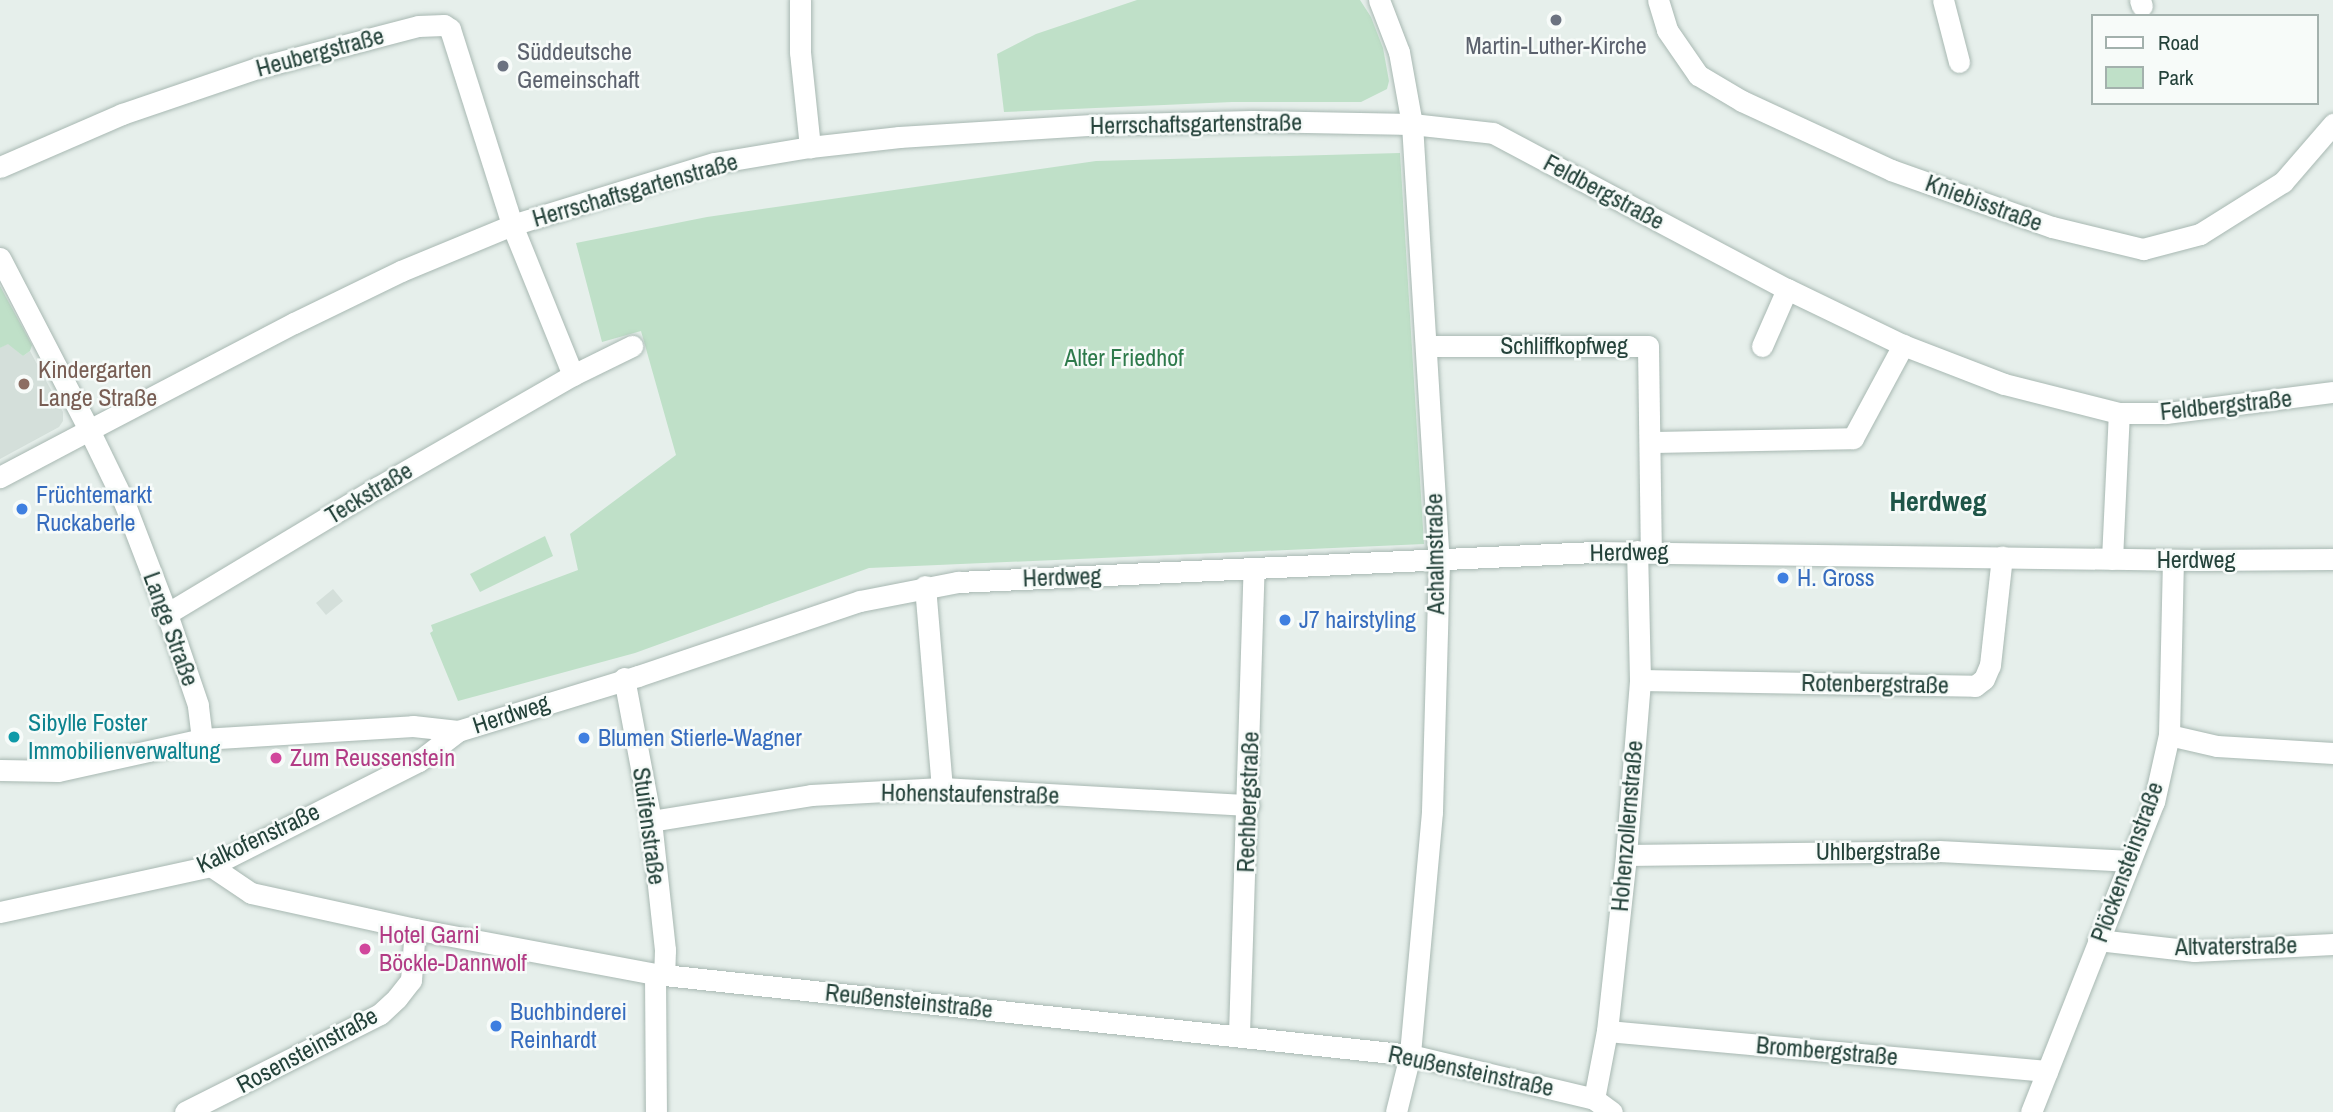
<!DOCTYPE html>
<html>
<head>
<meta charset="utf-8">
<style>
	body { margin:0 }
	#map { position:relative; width:2333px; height:1112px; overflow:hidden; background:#e6efeb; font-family:"Archivo Narrow",sans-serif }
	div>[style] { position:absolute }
	.built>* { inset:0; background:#d4dfda }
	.green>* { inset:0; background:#bfe0c8 }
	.roads { filter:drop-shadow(0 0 2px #a8b8b2) drop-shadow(0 0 2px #a8b8b2) }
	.street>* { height:21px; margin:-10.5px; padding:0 10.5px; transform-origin:10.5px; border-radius:10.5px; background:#fff }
	.secondary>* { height:21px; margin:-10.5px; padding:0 10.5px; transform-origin:10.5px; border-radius:10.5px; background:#fff }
	.dots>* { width:19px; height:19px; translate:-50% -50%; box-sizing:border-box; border:4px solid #f7fbf9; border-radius:50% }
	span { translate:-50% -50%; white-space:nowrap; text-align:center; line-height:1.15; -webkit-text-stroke:5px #f7fbf9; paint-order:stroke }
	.worship-label { font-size:24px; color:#5b616d }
	.left { translate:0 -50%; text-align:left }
	.street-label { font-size:24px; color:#24423a }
	.park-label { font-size:24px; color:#2d7a4b }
	.education-label { font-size:24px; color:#785e54 }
	.shop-label { font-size:24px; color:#366cbe }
	.culture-label { font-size:24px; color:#0d838f }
	.hotel-label { font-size:24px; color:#b23c85 }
	.quarter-label { font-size:28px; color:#1f5548; font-weight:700 }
	.legend { position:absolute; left:2091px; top:14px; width:228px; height:91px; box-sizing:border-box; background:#f7fbf9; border:2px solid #a3b1ad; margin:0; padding:9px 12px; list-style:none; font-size:21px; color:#24423a }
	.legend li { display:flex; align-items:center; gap:14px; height:35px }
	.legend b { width:35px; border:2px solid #a3b1ad }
</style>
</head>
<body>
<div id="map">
	<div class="built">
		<div style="clip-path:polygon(8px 343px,23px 356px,30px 351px,63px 412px,63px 421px,59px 427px,0 459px,0 348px)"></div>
		<div style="clip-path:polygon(333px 589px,343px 601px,326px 615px,316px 603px)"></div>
	</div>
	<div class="green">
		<div style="clip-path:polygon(1137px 0,1360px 0,1371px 17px,1383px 48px,1389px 81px,1387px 89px,1361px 102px,1232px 102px,1004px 112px,997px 54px,1036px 34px)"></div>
		<div style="clip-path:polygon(1400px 153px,1424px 544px,869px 568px,635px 653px,458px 701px,430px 633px,433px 631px,431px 625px,578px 570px,570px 534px,676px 455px,641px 331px,602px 342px,576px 243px,707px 217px,1096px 161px)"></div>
		<div style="clip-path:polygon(0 286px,32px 345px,30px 351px,23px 356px,8px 344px,0 348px)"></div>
		<div style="clip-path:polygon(545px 536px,553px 556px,480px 592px,470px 574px)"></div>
	</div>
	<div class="roads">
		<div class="street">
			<div style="left:800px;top:0;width:52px;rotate:90deg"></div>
			<div style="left:800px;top:52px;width:96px;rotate:84deg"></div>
			<div style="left:1379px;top:0;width:56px;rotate:69deg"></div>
			<div style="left:1399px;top:52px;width:73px;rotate:79.8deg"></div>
			<div style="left:1412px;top:124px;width:438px;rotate:86.5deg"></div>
			<div style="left:1439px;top:561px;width:251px;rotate:91.6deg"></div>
			<div style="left:1432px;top:812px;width:244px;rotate:95.2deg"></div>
			<div style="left:1410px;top:1055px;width:59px;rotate:103.8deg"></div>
			<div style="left:1658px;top:0;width:31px;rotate:73deg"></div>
			<div style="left:1667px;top:30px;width:55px;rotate:55.4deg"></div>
			<div style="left:1698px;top:75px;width:51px;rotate:30.6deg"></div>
			<div style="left:1742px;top:101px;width:164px;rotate:24.8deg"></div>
			<div style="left:1891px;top:170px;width:171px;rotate:19.5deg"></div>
			<div style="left:2052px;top:227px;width:94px;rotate:13.6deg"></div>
			<div style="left:2143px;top:249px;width:59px;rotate:-14.7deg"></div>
			<div style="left:2200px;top:234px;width:98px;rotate:-32.1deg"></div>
			<div style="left:2283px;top:182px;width:77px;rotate:-49.2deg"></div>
			<div style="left:1943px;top:0;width:64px;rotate:75.5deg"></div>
			<div style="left:2140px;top:0;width:6px;rotate:72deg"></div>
			<div style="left:0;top:167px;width:133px;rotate:-23.5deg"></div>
			<div style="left:122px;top:114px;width:143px;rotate:-18.8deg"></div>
			<div style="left:257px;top:68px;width:166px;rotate:-14.6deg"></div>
			<div style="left:418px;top:26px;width:26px;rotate:-2deg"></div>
			<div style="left:444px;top:25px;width:7px;rotate:34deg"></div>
			<div style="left:450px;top:29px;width:206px;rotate:72.4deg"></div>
			<div style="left:512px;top:225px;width:162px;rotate:67.9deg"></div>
			<div style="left:573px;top:375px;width:225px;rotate:150.1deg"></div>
			<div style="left:378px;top:487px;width:246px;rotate:149deg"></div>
			<div style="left:1426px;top:346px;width:222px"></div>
			<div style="left:1648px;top:346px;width:205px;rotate:89.2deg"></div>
			<div style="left:1762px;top:346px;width:62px;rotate:-66.3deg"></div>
			<div style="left:573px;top:375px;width:66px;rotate:-26.2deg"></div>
			<div style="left:1651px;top:442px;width:202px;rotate:-1.1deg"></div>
			<div style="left:1853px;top:438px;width:106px;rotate:-61.7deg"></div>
			<div style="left:2112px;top:559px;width:146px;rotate:-87.3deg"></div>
			<div style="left:2119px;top:413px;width:47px"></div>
			<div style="left:2166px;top:413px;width:168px;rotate:-7.2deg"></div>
			<div style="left:925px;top:586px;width:203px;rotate:85.2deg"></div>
			<div style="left:624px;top:678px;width:146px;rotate:79.3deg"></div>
			<div style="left:651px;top:821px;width:130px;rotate:83.8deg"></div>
			<div style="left:665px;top:950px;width:25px;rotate:92deg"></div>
			<div style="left:1640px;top:680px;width:335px;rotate:1deg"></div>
			<div style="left:1975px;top:686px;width:11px;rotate:-38deg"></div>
			<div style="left:1984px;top:679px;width:15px;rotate:-67deg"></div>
			<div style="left:1990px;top:665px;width:109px;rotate:-83.7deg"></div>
			<div style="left:2169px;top:735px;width:49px;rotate:12.9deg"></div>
			<div style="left:2217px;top:746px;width:116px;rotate:3.5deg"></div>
			<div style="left:202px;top:739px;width:34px;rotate:-97deg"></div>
			<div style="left:198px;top:705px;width:96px;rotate:-108.8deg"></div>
			<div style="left:167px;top:614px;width:120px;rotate:-111deg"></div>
			<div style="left:124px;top:502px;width:80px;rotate:-115.9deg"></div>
			<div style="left:89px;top:430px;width:231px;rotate:-27.6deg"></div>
			<div style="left:294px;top:323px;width:119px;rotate:-25.9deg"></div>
			<div style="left:401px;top:271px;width:120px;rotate:-22.5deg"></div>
			<div style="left:512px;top:225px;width:211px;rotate:-17.1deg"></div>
			<div style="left:714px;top:163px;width:97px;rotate:-9.5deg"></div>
			<div style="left:810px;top:147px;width:90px;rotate:-6.4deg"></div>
			<div style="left:899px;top:137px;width:193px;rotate:-3.6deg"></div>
			<div style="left:1092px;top:125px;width:160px;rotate:-1.4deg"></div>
			<div style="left:1252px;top:121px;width:160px;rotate:1.1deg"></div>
			<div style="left:1412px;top:124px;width:81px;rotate:6.3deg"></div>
			<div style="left:1493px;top:133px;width:333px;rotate:28deg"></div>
			<div style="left:1787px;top:289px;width:129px;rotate:25.8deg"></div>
			<div style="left:1903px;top:345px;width:108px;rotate:21.1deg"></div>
			<div style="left:2004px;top:384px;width:119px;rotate:14.2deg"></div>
			<div style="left:651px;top:821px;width:162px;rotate:-9.2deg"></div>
			<div style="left:811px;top:795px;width:131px;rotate:-3.1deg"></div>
			<div style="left:942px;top:788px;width:307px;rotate:3.2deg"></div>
			<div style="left:1626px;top:855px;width:313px;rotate:-0.7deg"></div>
			<div style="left:1939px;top:851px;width:191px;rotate:3deg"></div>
			<div style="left:2098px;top:940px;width:97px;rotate:6.5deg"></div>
			<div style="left:2194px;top:951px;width:139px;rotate:-2.9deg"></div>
			<div style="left:655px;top:974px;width:138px;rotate:89.6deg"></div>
			<div style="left:1607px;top:1031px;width:442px;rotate:5.2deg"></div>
			<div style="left:1239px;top:1034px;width:465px;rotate:-88.2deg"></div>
			<div style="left:1594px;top:1099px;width:69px;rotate:-79.2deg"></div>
			<div style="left:1607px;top:1031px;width:177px;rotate:-83.8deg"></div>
			<div style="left:1626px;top:855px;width:176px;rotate:-85.4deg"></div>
			<div style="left:1640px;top:680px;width:129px;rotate:-91.3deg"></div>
			<div style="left:185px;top:1112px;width:218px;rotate:-26.7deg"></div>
			<div style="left:380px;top:1014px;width:23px;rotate:-43deg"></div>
			<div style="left:397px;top:998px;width:23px;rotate:-52deg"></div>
			<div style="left:411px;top:980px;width:51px;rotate:-85.5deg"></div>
			<div style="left:2031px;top:1112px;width:334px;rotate:-68.4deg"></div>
			<div style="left:2154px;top:802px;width:69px;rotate:-77.4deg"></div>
			<div style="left:2169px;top:735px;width:175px;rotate:-88.7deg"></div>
		</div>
		<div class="secondary">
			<div style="left:0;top:258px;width:194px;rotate:62.6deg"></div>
			<div style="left:89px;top:430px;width:101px;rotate:152.2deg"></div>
			<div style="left:0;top:770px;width:58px;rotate:1deg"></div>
			<div style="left:58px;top:771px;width:148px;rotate:-12.5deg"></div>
			<div style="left:202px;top:739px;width:211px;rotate:-3.5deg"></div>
			<div style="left:413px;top:726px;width:45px;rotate:6.3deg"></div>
			<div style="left:458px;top:731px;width:188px;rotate:-17deg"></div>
			<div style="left:638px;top:676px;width:234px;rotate:-18.7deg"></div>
			<div style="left:860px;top:601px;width:100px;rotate:-11deg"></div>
			<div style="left:958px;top:582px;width:638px;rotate:-2.7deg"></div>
			<div style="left:1595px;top:552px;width:602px;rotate:0.76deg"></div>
			<div style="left:2197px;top:560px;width:136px;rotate:-0.4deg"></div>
			<div style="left:211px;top:866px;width:48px;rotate:34deg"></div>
			<div style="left:251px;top:893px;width:168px;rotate:12.4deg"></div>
			<div style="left:415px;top:929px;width:244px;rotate:10.6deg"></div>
			<div style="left:655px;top:974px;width:759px;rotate:6.12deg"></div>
			<div style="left:1410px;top:1055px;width:189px;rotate:13.4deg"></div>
			<div style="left:1594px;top:1099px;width:22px;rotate:36deg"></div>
			<div style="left:0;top:912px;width:216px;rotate:-12.3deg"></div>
			<div style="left:211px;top:866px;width:233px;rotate:-26.8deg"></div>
			<div style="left:419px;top:761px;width:49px;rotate:-37.6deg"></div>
		</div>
	</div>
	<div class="dots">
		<div style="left:1556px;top:20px;background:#6b7280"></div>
		<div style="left:503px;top:66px;background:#6b7280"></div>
		<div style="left:24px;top:384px;background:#8d6e63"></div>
		<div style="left:22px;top:509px;background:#3f7fe0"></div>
		<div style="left:1783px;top:578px;background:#3f7fe0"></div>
		<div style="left:1285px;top:620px;background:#3f7fe0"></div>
		<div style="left:14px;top:737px;background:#0f9aa8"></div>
		<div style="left:584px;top:738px;background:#3f7fe0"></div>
		<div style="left:276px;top:758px;background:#d1479c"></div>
		<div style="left:365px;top:949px;background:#d1479c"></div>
		<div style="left:496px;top:1026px;background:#3f7fe0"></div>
	</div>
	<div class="worship-label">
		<span style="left:1556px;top:46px">Martin-Luther-Kirche</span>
		<span class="left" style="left:517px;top:66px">Süddeutsche<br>Gemeinschaft</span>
	</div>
	<div class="street-label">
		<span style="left:320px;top:52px;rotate:-15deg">Heubergstraße</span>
		<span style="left:1196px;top:124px;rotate:-1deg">Herrschaftsgartenstraße</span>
		<span style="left:635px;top:190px;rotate:-16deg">Herrschaftsgartenstraße</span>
		<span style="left:1604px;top:192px;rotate:28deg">Feldbergstraße</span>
		<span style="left:1984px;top:203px;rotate:20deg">Kniebisstraße</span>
		<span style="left:1564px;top:346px">Schliffkopfweg</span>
		<span style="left:2226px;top:405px;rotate:-6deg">Feldbergstraße</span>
		<span style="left:369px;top:493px;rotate:-31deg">Teckstraße</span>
		<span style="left:1629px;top:552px;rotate:-1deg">Herdweg</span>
		<span style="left:1435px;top:554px;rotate:-91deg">Achalmstraße</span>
		<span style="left:2196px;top:560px">Herdweg</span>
		<span style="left:1062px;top:577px;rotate:-2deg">Herdweg</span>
		<span style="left:171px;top:629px;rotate:70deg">Lange Straße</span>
		<span style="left:1875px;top:684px;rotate:1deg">Rotenbergstraße</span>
		<span style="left:511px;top:714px;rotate:-18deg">Herdweg</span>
		<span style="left:970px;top:794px;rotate:1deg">Hohenstaufenstraße</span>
		<span style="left:1248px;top:802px;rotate:-88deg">Rechbergstraße</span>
		<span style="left:649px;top:826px;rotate:82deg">Stuifenstraße</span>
		<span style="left:1627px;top:826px;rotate:-85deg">Hohenzollernstraße</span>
		<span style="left:258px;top:838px;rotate:-25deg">Kalkofenstraße</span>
		<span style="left:1878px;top:852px">Uhlbergstraße</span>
		<span style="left:2127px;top:862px;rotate:-70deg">Plöckensteinstraße</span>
		<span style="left:2236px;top:946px;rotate:-1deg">Altvaterstraße</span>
		<span style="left:909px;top:1001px;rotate:6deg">Reußensteinstraße</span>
		<span style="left:307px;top:1050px;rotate:-28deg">Rosensteinstraße</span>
		<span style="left:1827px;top:1051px;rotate:5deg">Brombergstraße</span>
		<span style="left:1471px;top:1071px;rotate:12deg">Reußensteinstraße</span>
	</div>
	<div class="park-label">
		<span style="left:1124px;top:358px">Alter Friedhof</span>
	</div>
	<div class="education-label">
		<span class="left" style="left:38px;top:384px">Kindergarten<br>Lange Straße</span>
	</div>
	<div class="shop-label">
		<span class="left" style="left:36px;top:509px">Früchtemarkt<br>Ruckaberle</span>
		<span class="left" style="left:1797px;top:578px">H. Gross</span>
		<span class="left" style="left:1299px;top:620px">J7 hairstyling</span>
		<span class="left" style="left:598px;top:738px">Blumen Stierle-Wagner</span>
		<span class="left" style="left:510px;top:1026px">Buchbinderei<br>Reinhardt</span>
	</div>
	<div class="culture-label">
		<span class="left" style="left:28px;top:737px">Sibylle Foster<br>Immobilienverwaltung</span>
	</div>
	<div class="hotel-label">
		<span class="left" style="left:290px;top:758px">Zum Reussenstein</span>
		<span class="left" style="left:379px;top:949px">Hotel Garni<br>Böckle-Dannwolf</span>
	</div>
	<div class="quarter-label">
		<span style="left:1938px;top:501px">Herdweg</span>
	</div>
	<ul class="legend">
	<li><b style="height:9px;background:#fff"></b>Road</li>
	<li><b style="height:19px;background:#bfe0c8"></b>Park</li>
	</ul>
</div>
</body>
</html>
